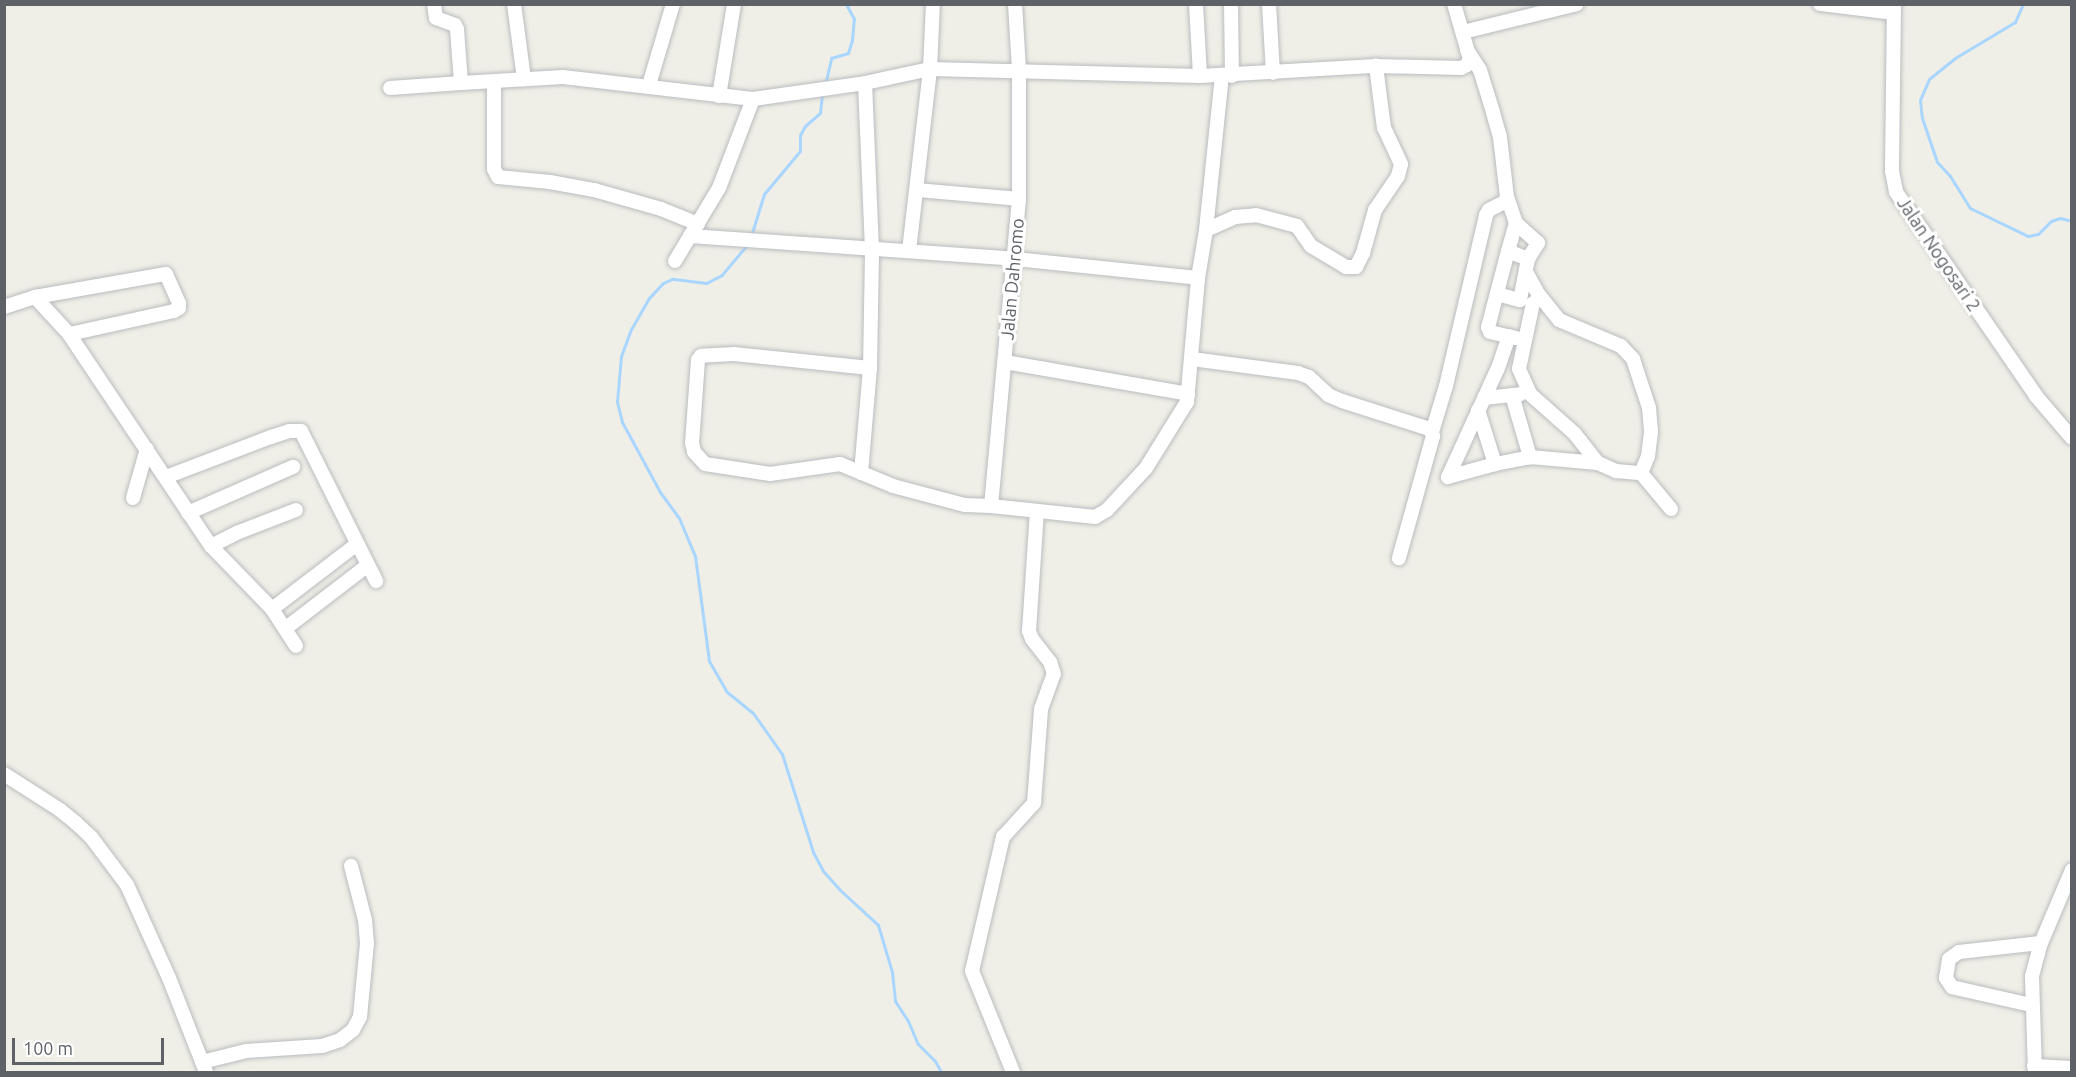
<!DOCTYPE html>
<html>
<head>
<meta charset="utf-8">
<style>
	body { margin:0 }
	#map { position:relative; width:2076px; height:1077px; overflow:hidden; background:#f0efe7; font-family:Ubuntu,sans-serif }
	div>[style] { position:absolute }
	.stream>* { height:3px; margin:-1.5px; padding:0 1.5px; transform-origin:1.5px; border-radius:1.5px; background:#a8d6ff }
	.roads { filter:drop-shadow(0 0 2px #b9bcc0) drop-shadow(0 0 2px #b9bcc0) }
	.minor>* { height:14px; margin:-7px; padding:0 7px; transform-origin:7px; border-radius:7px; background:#fff }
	span { translate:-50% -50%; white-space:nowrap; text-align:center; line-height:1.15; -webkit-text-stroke:6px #fff; paint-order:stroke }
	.street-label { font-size:18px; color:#5e6267 }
	.frame { position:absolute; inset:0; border:6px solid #5e6267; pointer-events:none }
	.scale { position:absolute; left:12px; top:1038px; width:152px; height:27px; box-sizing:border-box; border:3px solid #5e6267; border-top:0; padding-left:8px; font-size:18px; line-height:21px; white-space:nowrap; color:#5e6267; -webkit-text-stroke:4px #fff; paint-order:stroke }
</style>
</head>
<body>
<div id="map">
	<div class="stream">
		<div style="left:2023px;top:4px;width:20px;rotate:114deg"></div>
		<div style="left:2015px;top:22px;width:70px;rotate:149deg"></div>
		<div style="left:1955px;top:58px;width:33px;rotate:141deg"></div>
		<div style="left:1929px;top:79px;width:23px;rotate:113deg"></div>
		<div style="left:1920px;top:100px;width:18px;rotate:84deg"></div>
		<div style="left:1922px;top:118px;width:46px;rotate:71.2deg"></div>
		<div style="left:1937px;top:162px;width:19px;rotate:47deg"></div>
		<div style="left:1950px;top:176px;width:38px;rotate:58deg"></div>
		<div style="left:1970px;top:208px;width:64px;rotate:25.8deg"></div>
		<div style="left:2028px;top:236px;width:10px;rotate:-11deg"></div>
		<div style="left:2038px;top:234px;width:18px;rotate:-45deg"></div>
		<div style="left:2051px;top:221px;width:9px;rotate:-18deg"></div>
		<div style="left:2060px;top:218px;width:12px;rotate:14deg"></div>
		<div style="left:825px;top:85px;width:28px;rotate:-77deg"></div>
		<div style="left:831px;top:58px;width:18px;rotate:-16deg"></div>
		<div style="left:848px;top:53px;width:14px;rotate:-73deg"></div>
		<div style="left:852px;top:40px;width:21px;rotate:-85deg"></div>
		<div style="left:854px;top:19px;width:17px;rotate:-118deg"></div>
		<div style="left:751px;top:236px;width:44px;rotate:-72.8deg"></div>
		<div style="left:764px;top:194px;width:56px;rotate:-50.1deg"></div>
		<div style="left:800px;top:151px;width:16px;rotate:-90deg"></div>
		<div style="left:800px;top:135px;width:10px;rotate:-61deg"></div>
		<div style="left:805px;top:126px;width:20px;rotate:-41deg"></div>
		<div style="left:820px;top:113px;width:18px;rotate:-84deg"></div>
		<div style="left:746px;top:246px;width:38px;rotate:130deg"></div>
		<div style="left:722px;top:275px;width:18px;rotate:153deg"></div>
		<div style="left:706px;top:283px;width:34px;rotate:-173deg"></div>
		<div style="left:672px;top:279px;width:10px;rotate:156deg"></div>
		<div style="left:663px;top:283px;width:21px;rotate:133deg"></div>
		<div style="left:649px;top:298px;width:36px;rotate:120deg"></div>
		<div style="left:631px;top:329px;width:29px;rotate:110deg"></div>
		<div style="left:621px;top:356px;width:46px;rotate:95deg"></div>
		<div style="left:617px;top:402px;width:21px;rotate:76deg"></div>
		<div style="left:622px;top:422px;width:80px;rotate:61.5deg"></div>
		<div style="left:660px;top:492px;width:32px;rotate:54deg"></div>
		<div style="left:679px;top:518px;width:41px;rotate:67.2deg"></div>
		<div style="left:695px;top:556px;width:106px;rotate:82.4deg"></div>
		<div style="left:709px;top:661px;width:36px;rotate:60deg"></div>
		<div style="left:727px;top:692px;width:33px;rotate:39deg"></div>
		<div style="left:753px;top:713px;width:50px;rotate:54.7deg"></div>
		<div style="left:782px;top:754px;width:103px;rotate:72.4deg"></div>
		<div style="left:813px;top:852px;width:21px;rotate:62deg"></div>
		<div style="left:823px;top:871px;width:24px;rotate:48deg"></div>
		<div style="left:839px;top:889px;width:53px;rotate:42.7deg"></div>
		<div style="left:878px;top:925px;width:49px;rotate:73.4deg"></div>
		<div style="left:892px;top:972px;width:29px;rotate:84deg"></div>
		<div style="left:895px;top:1001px;width:24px;rotate:57deg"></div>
		<div style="left:908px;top:1021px;width:25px;rotate:67deg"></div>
		<div style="left:918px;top:1044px;width:24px;rotate:45deg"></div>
		<div style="left:935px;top:1061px;width:13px;rotate:61deg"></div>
		<div style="left:2022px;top:1072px;width:9px"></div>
	</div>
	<div class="roads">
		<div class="minor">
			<div style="left:434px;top:4px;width:14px;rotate:82deg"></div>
			<div style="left:436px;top:18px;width:20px;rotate:20deg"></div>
			<div style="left:455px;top:25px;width:4px;rotate:63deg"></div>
			<div style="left:457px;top:29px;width:54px;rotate:85.8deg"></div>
			<div style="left:461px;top:83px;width:102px;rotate:-3.4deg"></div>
			<div style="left:563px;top:77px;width:191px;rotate:6.6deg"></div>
			<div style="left:753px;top:99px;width:113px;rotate:-8.1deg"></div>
			<div style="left:865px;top:83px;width:66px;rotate:-12.2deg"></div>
			<div style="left:930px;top:69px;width:270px;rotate:1.5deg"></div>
			<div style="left:1200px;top:76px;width:176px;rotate:-3.3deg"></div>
			<div style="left:1376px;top:66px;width:85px;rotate:1.3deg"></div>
			<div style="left:1461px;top:68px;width:7px;rotate:-27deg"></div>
			<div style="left:1467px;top:65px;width:7px;rotate:-63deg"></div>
			<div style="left:1470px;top:59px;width:57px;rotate:-106.2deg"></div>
			<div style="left:514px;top:4px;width:76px;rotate:82.4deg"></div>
			<div style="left:1015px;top:4px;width:66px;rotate:86.5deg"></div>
			<div style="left:1019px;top:70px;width:129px;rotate:90deg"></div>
			<div style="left:1019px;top:199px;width:308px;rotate:95.2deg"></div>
			<div style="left:991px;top:506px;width:105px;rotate:6deg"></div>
			<div style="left:1095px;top:517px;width:14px;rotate:-30deg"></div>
			<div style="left:1107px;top:510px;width:57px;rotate:-47.1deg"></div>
			<div style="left:1146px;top:468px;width:78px;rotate:-58.2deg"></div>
			<div style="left:1187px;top:402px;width:124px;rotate:-84.9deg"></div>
			<div style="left:1198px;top:278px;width:49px;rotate:-80.5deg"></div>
			<div style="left:1206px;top:230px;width:155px;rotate:-84.1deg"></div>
			<div style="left:1196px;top:4px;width:72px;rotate:86.8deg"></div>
			<div style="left:1231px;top:4px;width:72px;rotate:89.2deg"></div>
			<div style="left:1269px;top:4px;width:69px;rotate:86.7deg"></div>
			<div style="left:1820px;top:4px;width:74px;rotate:7deg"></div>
			<div style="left:1894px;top:4px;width:167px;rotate:90.7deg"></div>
			<div style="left:1892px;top:171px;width:21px;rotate:79deg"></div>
			<div style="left:1896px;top:192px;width:247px;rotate:55.5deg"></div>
			<div style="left:2036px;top:396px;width:55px;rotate:49.4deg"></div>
			<div style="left:1463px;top:32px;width:117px;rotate:-13.8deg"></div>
			<div style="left:494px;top:82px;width:87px;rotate:90deg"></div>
			<div style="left:494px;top:169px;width:9px;rotate:63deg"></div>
			<div style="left:498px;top:177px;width:52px;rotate:5.5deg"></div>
			<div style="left:550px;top:182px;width:45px;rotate:10.3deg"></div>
			<div style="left:594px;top:190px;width:70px;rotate:15.8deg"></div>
			<div style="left:661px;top:209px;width:40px;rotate:22deg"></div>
			<div style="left:649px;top:85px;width:84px;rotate:-73.5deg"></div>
			<div style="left:390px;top:88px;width:71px;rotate:-4deg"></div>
			<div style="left:719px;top:96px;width:93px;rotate:-80.7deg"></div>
			<div style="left:917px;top:190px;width:102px;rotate:5deg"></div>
			<div style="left:1516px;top:223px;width:29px;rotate:106deg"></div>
			<div style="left:1508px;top:251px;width:22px;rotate:22deg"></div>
			<div style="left:1206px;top:230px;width:32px;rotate:-24deg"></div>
			<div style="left:1235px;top:217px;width:21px;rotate:-5deg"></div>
			<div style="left:1256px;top:215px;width:42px;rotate:15deg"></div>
			<div style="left:1297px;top:226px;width:24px;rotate:55deg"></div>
			<div style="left:1311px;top:246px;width:41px;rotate:31deg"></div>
			<div style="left:1346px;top:267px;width:10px"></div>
			<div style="left:1356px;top:267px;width:16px;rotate:-63deg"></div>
			<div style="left:1363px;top:253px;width:45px;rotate:-74.4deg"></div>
			<div style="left:1375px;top:210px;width:41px;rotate:-55.9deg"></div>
			<div style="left:1398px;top:176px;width:12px;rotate:-76deg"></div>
			<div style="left:1401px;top:164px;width:40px;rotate:-115deg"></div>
			<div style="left:1384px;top:128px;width:63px;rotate:-97.4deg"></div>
			<div style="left:690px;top:236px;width:326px;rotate:4deg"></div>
			<div style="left:1015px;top:259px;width:184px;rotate:5.9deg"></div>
			<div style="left:909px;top:251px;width:183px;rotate:-83.4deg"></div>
			<div style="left:930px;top:69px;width:65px;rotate:-87.4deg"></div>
			<div style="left:1508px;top:251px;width:79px;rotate:104.7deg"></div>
			<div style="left:1488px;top:327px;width:5px;rotate:68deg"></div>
			<div style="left:1490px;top:332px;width:27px;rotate:13deg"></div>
			<div style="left:675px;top:261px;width:85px;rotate:-58.9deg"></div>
			<div style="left:719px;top:188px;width:95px;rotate:-69.1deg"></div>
			<div style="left:1526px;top:272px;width:26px;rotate:61deg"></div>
			<div style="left:1539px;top:295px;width:32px;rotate:51deg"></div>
			<div style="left:1559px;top:320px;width:67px;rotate:22.8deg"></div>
			<div style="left:1621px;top:346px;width:18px;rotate:47deg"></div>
			<div style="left:1633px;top:359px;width:52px;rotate:71.9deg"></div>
			<div style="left:1649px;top:408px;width:24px;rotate:85deg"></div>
			<div style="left:1651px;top:432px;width:24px;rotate:97deg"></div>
			<div style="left:1648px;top:456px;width:18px;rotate:112deg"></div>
			<div style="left:1641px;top:473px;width:47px;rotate:50.2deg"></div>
			<div style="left:1497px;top:294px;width:24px;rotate:15deg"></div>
			<div style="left:1520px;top:300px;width:42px;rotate:-79deg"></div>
			<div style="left:1528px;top:259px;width:19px;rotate:-58deg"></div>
			<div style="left:1538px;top:243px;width:30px;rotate:-138deg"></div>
			<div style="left:1516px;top:223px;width:28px;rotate:-109deg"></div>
			<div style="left:35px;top:297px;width:50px;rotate:47.4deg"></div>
			<div style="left:69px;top:334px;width:255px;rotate:56.2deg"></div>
			<div style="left:211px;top:546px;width:88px;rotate:45.9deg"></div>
			<div style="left:272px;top:609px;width:44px;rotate:57deg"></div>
			<div style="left:1533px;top:303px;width:67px;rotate:102deg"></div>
			<div style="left:1519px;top:369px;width:27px;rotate:66deg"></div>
			<div style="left:1530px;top:394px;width:60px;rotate:41.6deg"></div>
			<div style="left:1575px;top:434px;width:37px;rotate:52deg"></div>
			<div style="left:1598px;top:463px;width:20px;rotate:24deg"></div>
			<div style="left:1616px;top:471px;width:25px;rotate:5deg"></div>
			<div style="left:4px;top:307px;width:33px;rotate:-18deg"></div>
			<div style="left:35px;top:297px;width:133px;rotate:-10deg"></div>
			<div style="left:166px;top:274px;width:32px;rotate:66deg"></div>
			<div style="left:179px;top:303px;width:5px;rotate:90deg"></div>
			<div style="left:179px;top:308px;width:6px;rotate:149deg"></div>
			<div style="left:174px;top:311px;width:107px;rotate:167.6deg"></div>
			<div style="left:1509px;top:336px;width:36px;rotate:109deg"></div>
			<div style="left:1497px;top:370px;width:118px;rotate:114.6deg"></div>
			<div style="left:1448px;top:477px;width:49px;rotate:-15.5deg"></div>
			<div style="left:1495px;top:464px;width:36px;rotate:-11deg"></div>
			<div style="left:1530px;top:457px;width:68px;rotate:5deg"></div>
			<div style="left:1192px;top:359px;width:107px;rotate:7.5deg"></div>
			<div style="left:1298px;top:373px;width:12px;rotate:20deg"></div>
			<div style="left:1309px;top:377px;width:26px;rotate:43deg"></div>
			<div style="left:1328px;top:395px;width:15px;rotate:23deg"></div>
			<div style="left:1342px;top:401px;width:92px;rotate:17.7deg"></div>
			<div style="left:1430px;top:429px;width:8px;rotate:67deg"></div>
			<div style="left:1433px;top:436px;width:127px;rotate:105.6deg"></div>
			<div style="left:1005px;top:362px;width:186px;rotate:9.9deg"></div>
			<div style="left:870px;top:368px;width:137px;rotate:-174.1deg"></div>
			<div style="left:734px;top:354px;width:33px;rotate:177deg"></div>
			<div style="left:701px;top:356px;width:5px;rotate:127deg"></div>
			<div style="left:698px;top:360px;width:83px;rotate:94.1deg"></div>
			<div style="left:692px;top:443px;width:9px;rotate:77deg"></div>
			<div style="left:694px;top:452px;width:16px;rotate:47deg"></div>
			<div style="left:705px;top:464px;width:66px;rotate:8.7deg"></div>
			<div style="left:770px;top:474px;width:71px;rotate:-8.1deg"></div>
			<div style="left:840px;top:464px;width:57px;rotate:22.5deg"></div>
			<div style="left:893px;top:486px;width:74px;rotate:14.8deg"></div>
			<div style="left:965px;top:505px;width:26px;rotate:2deg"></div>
			<div style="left:1512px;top:395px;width:65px;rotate:73.8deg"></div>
			<div style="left:1484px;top:398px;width:36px;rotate:-6deg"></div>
			<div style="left:1478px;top:410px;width:57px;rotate:72.5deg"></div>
			<div style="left:1432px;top:432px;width:48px;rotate:-73.1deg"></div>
			<div style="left:1446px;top:386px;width:176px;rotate:-76.8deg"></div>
			<div style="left:1486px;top:215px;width:6px;rotate:-59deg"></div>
			<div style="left:1489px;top:210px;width:18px;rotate:-27deg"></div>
			<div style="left:1505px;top:202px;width:5px;rotate:-68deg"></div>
			<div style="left:1507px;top:197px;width:60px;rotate:-96.7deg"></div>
			<div style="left:1500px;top:137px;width:26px;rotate:-106deg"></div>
			<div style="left:1493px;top:112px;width:44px;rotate:-107.2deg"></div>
			<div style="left:1480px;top:70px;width:24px;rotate:-123deg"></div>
			<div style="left:861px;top:473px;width:105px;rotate:-85.1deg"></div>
			<div style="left:870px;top:368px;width:118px;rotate:-89deg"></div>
			<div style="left:872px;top:250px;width:167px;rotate:-92.4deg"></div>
			<div style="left:166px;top:477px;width:112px;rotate:-20.9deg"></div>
			<div style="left:271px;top:437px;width:19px;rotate:-18deg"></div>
			<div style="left:289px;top:431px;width:12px"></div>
			<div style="left:301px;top:431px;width:168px;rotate:63.4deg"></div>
			<div style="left:133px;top:498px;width:51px;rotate:-74.1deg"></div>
			<div style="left:188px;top:513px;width:115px;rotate:-23.7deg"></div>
			<div style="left:211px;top:546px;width:31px;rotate:-27deg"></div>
			<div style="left:239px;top:532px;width:61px;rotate:-21.1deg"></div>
			<div style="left:272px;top:609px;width:107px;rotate:-37.4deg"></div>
			<div style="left:286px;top:628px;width:103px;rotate:-37.5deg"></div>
			<div style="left:4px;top:774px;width:67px;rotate:32.7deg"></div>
			<div style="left:60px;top:810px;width:21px;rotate:39deg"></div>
			<div style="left:76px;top:823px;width:21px;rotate:43deg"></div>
			<div style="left:91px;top:837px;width:60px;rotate:53.1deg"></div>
			<div style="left:127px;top:885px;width:102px;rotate:65.7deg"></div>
			<div style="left:169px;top:978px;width:101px;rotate:68.5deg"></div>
			<div style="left:2031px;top:1005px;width:81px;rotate:-167.2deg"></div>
			<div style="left:1952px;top:987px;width:11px;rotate:-124deg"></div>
			<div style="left:1946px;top:978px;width:19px;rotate:-81deg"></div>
			<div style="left:1949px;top:959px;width:12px;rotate:-35deg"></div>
			<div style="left:1959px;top:952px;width:82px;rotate:-6.3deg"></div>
			<div style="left:202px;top:1062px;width:45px;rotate:-14deg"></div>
			<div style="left:246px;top:1051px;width:76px;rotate:-3.8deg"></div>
			<div style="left:322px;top:1046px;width:19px;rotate:-18deg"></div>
			<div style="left:340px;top:1040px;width:16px;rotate:-38deg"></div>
			<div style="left:353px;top:1030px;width:15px;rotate:-62deg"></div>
			<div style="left:360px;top:1017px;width:74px;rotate:-84.6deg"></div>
			<div style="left:367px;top:943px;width:23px;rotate:-95deg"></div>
			<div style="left:365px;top:920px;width:56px;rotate:-104.5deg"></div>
			<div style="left:2034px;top:1066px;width:38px;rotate:3deg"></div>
			<div style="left:1013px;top:1072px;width:109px;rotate:-112.1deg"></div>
			<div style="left:972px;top:971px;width:138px;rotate:-77deg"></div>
			<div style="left:1003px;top:837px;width:46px;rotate:-47.6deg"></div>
			<div style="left:1034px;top:803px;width:94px;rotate:-85.7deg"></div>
			<div style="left:1041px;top:709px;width:37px;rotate:-70deg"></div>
			<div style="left:1054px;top:674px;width:13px;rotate:-108deg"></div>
			<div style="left:1050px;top:662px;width:29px;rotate:-128deg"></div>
			<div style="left:1032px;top:639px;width:9px;rotate:-111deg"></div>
			<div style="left:1029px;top:631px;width:120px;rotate:-86.2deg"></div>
			<div style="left:2035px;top:1072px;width:96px;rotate:-91.8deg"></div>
			<div style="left:2032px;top:976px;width:34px;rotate:-75deg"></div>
			<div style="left:2041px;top:943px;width:79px;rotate:-67deg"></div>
		</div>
	</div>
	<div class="street-label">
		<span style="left:1939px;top:254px;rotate:56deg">Jalan Nogosari 2</span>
		<span style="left:1012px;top:279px;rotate:-85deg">Jalan Dahromo</span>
	</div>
	<div class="frame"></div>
	<div class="scale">100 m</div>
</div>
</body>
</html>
